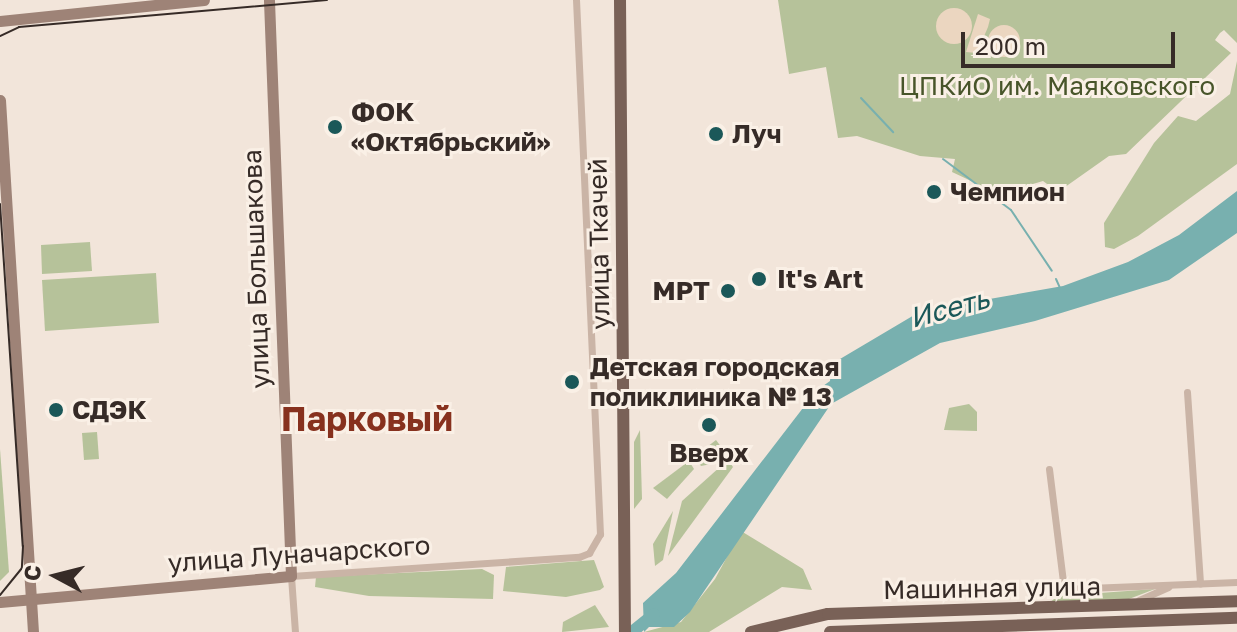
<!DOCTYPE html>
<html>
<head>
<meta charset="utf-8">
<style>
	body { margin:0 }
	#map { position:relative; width:1237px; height:632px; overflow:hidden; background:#f2e5da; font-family:"Golos Text",sans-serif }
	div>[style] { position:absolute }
	.green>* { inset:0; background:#b6c29a }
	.plaza>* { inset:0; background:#ebd6c0 }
	.round { border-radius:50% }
	.water>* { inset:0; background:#78b0af }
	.stream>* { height:2px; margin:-1px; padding:0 1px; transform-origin:1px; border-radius:1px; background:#78b0af }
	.river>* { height:12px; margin:-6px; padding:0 6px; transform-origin:6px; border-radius:6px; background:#78b0af }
	.street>* { height:7px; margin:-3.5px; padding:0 3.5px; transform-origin:3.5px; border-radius:3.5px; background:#cab4a6 }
	.secondary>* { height:11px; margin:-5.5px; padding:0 5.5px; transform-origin:5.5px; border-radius:5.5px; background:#9e8377 }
	.primary>* { height:12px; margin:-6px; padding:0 6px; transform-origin:6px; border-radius:6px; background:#796157 }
	.tram>* { height:2px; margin:-1px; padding:0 1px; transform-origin:1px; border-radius:1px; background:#362b27 }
	.dots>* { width:22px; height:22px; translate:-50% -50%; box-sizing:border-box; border:4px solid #faf0e6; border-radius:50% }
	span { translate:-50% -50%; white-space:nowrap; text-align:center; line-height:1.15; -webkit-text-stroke:6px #faf0e6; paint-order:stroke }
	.park-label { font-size:26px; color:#48552a }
	.poi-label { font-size:26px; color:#362b27; font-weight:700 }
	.left { translate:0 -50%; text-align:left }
	.right { translate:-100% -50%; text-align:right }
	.street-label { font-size:26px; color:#362b27 }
	.water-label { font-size:28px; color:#1b5859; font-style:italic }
	.district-label { font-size:34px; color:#87311e; font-weight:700 }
	.north { position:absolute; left:16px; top:536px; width:80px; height:80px; -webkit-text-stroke:6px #faf0e6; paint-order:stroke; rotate:277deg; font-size:22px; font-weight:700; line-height:32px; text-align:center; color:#362b27 }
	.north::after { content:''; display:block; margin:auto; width:28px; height:36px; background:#362b27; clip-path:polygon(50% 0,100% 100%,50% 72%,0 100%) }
	.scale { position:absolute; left:961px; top:32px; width:214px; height:36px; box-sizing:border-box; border:4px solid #362b27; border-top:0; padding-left:10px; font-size:24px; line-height:28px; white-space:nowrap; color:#362b27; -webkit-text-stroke:6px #faf0e6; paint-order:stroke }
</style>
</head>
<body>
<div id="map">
	<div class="green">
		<div style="clip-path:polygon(778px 0,1237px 0,1237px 43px,1224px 30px,1220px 33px,1215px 40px,1231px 53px,1126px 154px,1109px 156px,1058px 192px,1043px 181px,999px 194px,952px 172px,955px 159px,920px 156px,857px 136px,838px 138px,826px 67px,789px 74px)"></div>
		<div style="clip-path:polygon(1237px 61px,1237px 164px,1138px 236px,1114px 249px,1105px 247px,1104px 223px,1154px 143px,1178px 116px,1196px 121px,1230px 94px)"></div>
		<div style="clip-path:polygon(90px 242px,92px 271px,42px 274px,41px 245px)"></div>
		<div style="clip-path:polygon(156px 273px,159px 323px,45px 331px,42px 280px)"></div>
		<div style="clip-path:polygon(969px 404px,977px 412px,977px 431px,944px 430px,949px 408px)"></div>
		<div style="clip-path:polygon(640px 430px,642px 499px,634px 509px,634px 442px)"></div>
		<div style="clip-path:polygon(97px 432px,99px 459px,84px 460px,82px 433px)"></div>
		<div style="clip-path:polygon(716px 440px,731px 460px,701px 466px,694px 457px)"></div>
		<div style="clip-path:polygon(0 449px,9px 572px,0 581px)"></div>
		<div style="clip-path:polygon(689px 461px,694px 469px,667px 499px,653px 488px)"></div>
		<div style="clip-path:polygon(731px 464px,733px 467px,668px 556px,682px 501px,721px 466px)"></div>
		<div style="clip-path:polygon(673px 511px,663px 560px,655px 566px,653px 544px)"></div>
		<div style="clip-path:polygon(741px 531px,803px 569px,812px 590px,782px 587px,709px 632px,644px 632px,681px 622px,715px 579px)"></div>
		<div style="clip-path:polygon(594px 560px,604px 587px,600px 590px,566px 597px,503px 591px,506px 567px)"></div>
		<div style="clip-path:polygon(482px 569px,494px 575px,493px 599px,369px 596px,315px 587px,316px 577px)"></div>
		<div style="clip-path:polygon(1155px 589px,1129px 599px,1049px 603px,1058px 596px)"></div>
		<div style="clip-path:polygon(595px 605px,609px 627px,562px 632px,563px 622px)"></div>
	</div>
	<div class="plaza">
		<div class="round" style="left:936px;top:8px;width:36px;height:36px"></div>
		<div style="clip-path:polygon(978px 14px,990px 19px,988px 27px,977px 53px,966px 52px)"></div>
		<div class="round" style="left:988px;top:25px;width:32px;height:32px"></div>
	</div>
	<div class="water">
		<div style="clip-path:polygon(1237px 191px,1237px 233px,1169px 280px,1035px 321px,940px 343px,831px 404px,690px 612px,674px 627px,649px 627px,644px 632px,643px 603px,676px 573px,816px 391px,830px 381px,831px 368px,840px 359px,921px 311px,1063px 286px,1128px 262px,1179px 235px)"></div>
	</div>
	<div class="stream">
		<div style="left:861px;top:98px;width:47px;rotate:46.7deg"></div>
		<div style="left:943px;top:159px;width:85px;rotate:36.9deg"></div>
		<div style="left:1011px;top:210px;width:73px;rotate:56.1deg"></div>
		<div style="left:1056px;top:279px;width:10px;rotate:66deg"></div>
	</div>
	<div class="river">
		<div style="left:632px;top:632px;width:28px;rotate:-39deg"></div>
	</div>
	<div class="street">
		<div style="left:1187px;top:392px;width:192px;rotate:86.1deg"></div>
		<div style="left:1049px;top:469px;width:121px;rotate:82.9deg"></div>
		<div style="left:1064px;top:589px;width:173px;rotate:-2.3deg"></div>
		<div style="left:1139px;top:600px;width:32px;rotate:-24deg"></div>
		<div style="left:295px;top:632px;width:56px;rotate:-94.1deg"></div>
		<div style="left:291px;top:576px;width:289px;rotate:-3.8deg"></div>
		<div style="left:579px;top:557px;width:11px;rotate:-22deg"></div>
		<div style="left:589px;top:553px;width:22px;rotate:-60deg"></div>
		<div style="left:600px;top:534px;width:535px;rotate:-92.57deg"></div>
	</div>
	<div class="secondary">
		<div style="left:0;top:21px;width:205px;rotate:-5.9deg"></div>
		<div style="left:0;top:100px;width:533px;rotate:86.45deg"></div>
		<div style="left:0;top:602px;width:292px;rotate:-5.1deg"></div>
		<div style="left:291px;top:576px;width:576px;rotate:-92.19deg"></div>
	</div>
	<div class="primary">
		<div style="left:620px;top:0;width:632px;rotate:89.55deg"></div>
		<div style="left:751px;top:632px;width:79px;rotate:-13.2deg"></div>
		<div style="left:828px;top:614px;width:409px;rotate:-1.8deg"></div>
		<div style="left:830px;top:632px;width:407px;rotate:-2deg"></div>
	</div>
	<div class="tram">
		<div style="left:0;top:36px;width:21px;rotate:-25deg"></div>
		<div style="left:19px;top:27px;width:309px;rotate:-5deg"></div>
		<div style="left:0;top:204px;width:343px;rotate:86.2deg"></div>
		<div style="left:23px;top:546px;width:22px;rotate:93deg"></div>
		<div style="left:22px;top:568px;width:35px;rotate:129deg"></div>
	</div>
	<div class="dots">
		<div style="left:335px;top:127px;background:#1b5859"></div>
		<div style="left:716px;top:134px;background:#1b5859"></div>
		<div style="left:934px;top:192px;background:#1b5859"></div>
		<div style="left:759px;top:279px;background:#1b5859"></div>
		<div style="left:728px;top:291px;background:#1b5859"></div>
		<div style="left:572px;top:382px;background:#1b5859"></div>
		<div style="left:56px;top:410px;background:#1b5859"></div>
		<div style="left:709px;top:425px;background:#1b5859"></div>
	</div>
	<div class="park-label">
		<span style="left:1057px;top:86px">ЦПКиО им. Маяковского</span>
	</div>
	<div class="poi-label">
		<span class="left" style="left:351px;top:127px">ФОК<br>«Октябрьский»</span>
		<span class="left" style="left:732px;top:134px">Луч</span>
		<span class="left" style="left:950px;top:192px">Чемпион</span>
		<span class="left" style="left:777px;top:279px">It's Art</span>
		<span class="right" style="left:710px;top:291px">МРТ</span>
		<span class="left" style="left:590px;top:382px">Детская городская<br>поликлиника № 13</span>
		<span class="left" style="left:72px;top:410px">СДЭК</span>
		<span style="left:709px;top:453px">Вверх</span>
	</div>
	<div class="street-label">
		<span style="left:599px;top:244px;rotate:-91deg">улица Ткачей</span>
		<span style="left:256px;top:269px;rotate:-92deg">улица Большакова</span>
		<span style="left:299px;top:554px;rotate:-4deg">улица Луначарского</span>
		<span style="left:992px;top:588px;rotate:-1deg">Машинная улица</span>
	</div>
	<div class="water-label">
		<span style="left:949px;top:308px;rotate:-15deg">Исеть</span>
	</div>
	<div class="district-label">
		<span style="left:367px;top:419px">Парковый</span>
	</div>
	<div class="north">С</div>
	<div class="scale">200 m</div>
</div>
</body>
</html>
